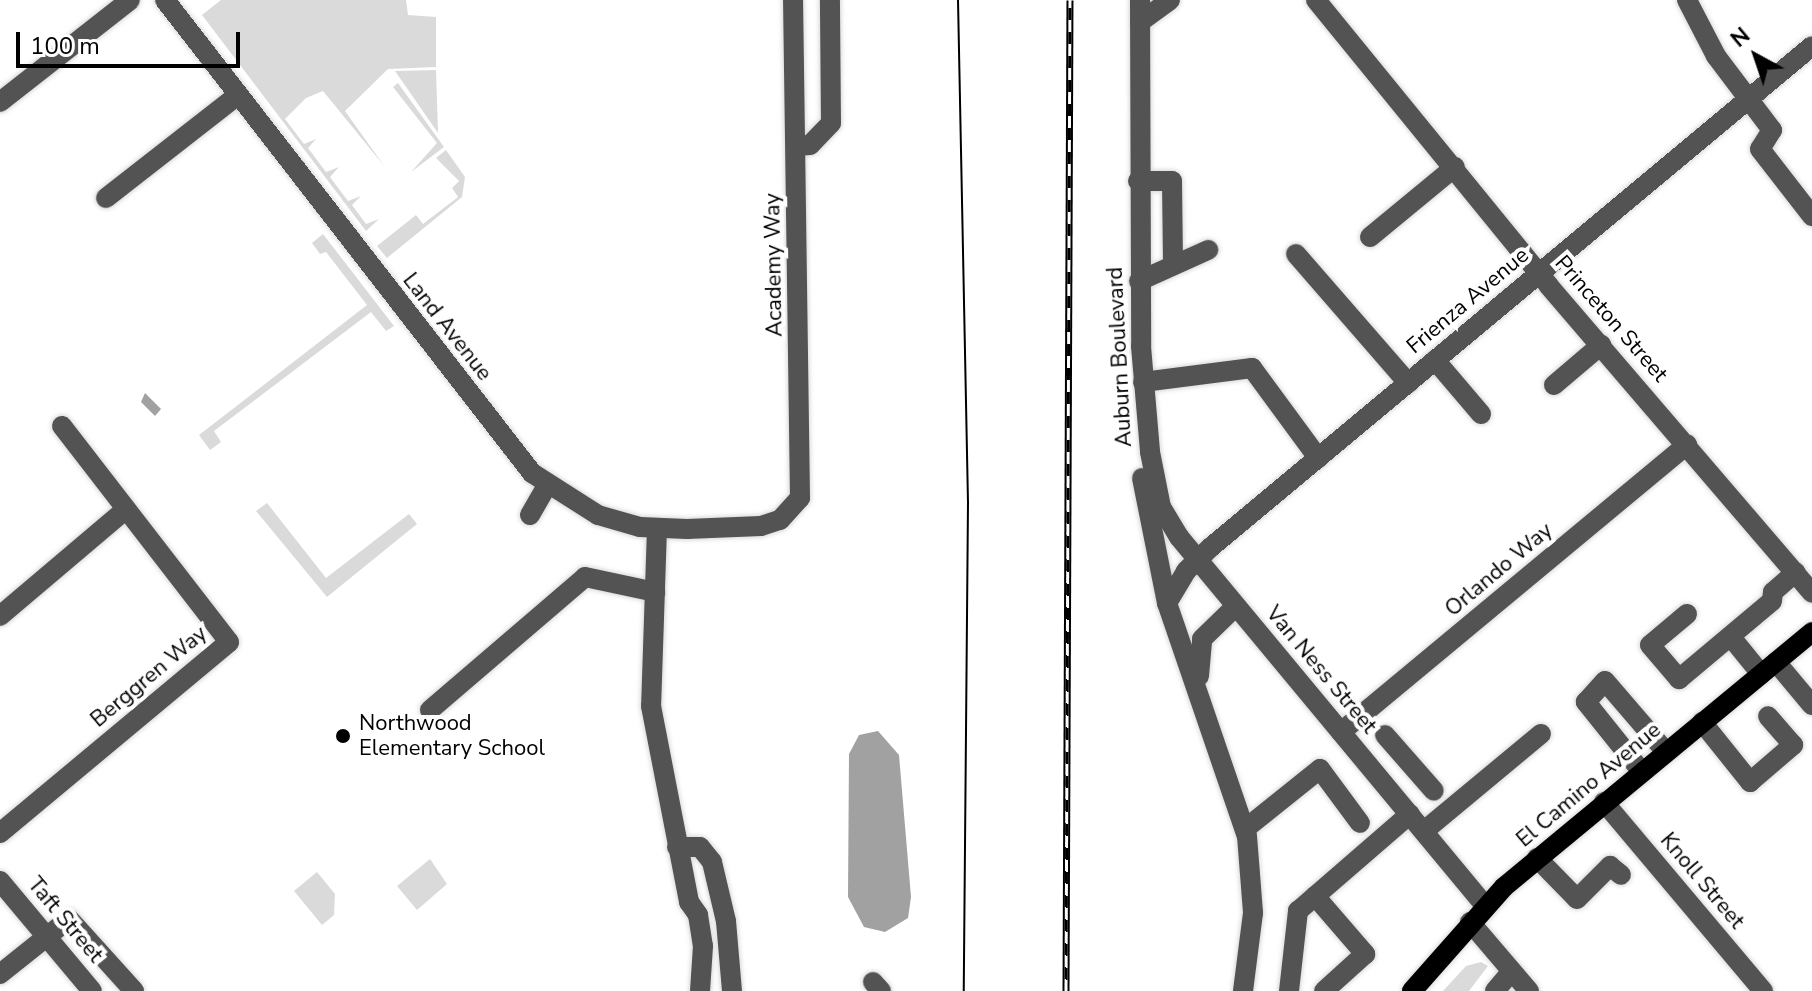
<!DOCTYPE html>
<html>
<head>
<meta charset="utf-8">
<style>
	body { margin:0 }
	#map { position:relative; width:1812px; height:991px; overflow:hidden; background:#fff; font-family:"Nunito Sans",sans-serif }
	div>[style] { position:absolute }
	.green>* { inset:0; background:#dadada }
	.water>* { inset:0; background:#a1a1a1 }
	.roads { filter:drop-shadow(0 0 2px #dbdbdb) drop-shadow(0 0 2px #dbdbdb) }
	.minor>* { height:20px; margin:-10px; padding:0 10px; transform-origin:10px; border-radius:10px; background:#535353 }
	.major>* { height:20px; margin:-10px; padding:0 10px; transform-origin:10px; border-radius:10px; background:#000 }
	.tram>* { height:2px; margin:-1px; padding:0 1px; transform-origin:1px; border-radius:1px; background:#000 }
	.rail>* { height:7px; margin-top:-3.5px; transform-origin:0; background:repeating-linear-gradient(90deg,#fff 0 12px,#000 0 24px); box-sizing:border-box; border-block:2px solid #000 }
	.dots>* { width:22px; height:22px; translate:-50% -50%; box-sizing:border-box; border:4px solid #fff; border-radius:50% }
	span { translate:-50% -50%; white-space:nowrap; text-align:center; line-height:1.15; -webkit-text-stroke:8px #fff; paint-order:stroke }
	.street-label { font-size:22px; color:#000 }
	.poi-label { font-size:22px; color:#000 }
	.left { translate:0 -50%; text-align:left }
	.north { position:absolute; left:1716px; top:16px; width:80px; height:80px; -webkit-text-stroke:6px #fff; paint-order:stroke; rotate:320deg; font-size:22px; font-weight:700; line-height:32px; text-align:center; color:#000 }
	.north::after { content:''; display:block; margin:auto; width:28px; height:36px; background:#000; clip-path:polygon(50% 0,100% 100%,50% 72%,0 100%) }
	.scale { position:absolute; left:16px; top:32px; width:224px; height:36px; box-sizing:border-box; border:4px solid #000; border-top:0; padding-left:10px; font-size:24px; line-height:28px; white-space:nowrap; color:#000; -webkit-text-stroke:6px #fff; paint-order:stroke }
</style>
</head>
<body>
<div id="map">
	<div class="green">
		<div style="clip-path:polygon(221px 0,406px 0,408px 15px,436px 17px,436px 67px,388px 69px,345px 111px,385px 167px,323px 91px,306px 98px,285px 119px,304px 144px,316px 139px,308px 148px,326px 172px,339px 167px,330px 177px,348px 201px,361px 196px,352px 205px,366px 224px,379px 219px,366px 231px,202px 15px)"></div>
		<div style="clip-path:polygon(436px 70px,438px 133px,395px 71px)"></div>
		<div style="clip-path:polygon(398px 83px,444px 147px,411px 172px,437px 143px,393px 87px)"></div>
		<div style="clip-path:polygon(446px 150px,465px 177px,462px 197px,387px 258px,377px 246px,416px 215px,423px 224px,458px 197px,452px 188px,459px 181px,436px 158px)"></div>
		<div style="clip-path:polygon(323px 234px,394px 326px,386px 331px,371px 312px,214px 431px,221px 442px,210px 450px,199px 435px,367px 305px,326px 252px,320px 254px,312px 243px)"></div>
		<div style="clip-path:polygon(267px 503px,326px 578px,409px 514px,417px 524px,327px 597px,256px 511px)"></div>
		<div style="clip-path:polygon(430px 859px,447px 884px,417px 910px,397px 886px)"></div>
		<div style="clip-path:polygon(317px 872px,335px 894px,334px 915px,322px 925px,294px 891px)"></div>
		<div style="clip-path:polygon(1481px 962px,1488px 966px,1469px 991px,1443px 991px,1466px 966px)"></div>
	</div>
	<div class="water">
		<div style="clip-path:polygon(145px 393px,161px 409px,155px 416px,141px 402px)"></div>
		<div style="clip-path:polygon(878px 731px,899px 755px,911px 897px,908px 918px,885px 932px,864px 927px,848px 897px,849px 754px,859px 735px)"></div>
	</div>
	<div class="roads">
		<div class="minor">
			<div style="left:165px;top:0;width:599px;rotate:52.19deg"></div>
			<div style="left:532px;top:473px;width:78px;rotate:32.5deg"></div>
			<div style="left:598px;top:515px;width:44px;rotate:15.9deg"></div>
			<div style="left:640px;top:527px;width:47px;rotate:2.4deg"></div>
			<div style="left:687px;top:529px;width:74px;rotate:-2.3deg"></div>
			<div style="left:761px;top:526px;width:20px;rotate:-18deg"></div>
			<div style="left:780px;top:520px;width:30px;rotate:-48deg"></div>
			<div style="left:800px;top:498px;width:498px;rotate:-90.8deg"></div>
			<div style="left:1140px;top:0;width:346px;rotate:89.8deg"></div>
			<div style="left:1141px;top:346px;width:106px;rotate:85.1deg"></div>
			<div style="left:1150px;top:452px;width:56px;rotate:78.7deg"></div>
			<div style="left:1161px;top:507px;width:35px;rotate:59deg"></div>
			<div style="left:1179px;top:537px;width:479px;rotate:50.3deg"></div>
			<div style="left:1316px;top:0;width:369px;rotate:50.8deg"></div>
			<div style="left:1549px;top:286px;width:404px;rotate:49.4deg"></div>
			<div style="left:1687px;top:0;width:63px;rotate:62.6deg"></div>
			<div style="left:1716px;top:56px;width:93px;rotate:52.9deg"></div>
			<div style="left:1772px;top:130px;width:22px;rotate:122deg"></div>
			<div style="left:1760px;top:149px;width:85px;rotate:52.2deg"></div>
			<div style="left:1140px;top:22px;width:37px;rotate:-36deg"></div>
			<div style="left:0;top:102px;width:165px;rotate:-38.1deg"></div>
			<div style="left:796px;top:146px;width:14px;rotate:-4deg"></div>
			<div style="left:810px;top:145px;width:30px;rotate:-46deg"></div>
			<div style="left:831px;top:123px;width:123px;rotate:-90.5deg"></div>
			<div style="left:1138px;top:181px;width:34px"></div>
			<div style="left:1172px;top:181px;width:84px;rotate:89.3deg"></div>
			<div style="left:106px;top:198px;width:167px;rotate:-38deg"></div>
			<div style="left:1370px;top:237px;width:110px;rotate:-39.5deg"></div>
			<div style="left:1296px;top:254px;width:171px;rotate:49deg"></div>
			<div style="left:1139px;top:281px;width:76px;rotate:-24.2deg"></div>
			<div style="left:1435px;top:360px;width:71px;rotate:49.6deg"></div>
			<div style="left:1143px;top:382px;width:110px;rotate:-7.3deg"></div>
			<div style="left:1252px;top:368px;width:112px;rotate:53.7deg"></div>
			<div style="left:1554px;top:385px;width:62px;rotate:-40.4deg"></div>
			<div style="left:1142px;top:478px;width:127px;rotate:78.7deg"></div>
			<div style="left:1167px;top:603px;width:246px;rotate:71.1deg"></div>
			<div style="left:1247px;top:836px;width:77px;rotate:85.5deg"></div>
			<div style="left:1253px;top:913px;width:79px;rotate:97.3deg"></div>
			<div style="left:530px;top:515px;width:34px;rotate:-60deg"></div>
			<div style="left:657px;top:528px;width:178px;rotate:91.9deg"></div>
			<div style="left:651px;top:706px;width:200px;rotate:79deg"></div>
			<div style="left:689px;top:902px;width:16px;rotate:55deg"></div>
			<div style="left:698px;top:915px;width:31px;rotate:81deg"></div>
			<div style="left:703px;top:946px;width:45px;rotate:93.8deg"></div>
			<div style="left:1167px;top:603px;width:37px;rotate:-59deg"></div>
			<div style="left:1186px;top:571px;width:35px;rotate:-44deg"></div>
			<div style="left:1211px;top:547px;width:782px;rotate:-39.81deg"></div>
			<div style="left:1687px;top:614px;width:48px;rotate:140deg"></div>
			<div style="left:1650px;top:645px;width:45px;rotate:49.5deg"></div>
			<div style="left:1679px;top:679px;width:121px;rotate:-40deg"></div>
			<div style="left:1772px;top:601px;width:9px;rotate:-84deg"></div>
			<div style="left:1773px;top:592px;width:30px;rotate:-41deg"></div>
			<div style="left:0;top:616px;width:165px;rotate:-40.3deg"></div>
			<div style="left:1731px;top:637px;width:48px;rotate:51deg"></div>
			<div style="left:1776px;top:662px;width:56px;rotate:50.1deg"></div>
			<div style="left:1199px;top:676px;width:37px;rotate:-85deg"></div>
			<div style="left:1202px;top:639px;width:47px;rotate:-44.1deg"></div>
			<div style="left:430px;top:710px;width:204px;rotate:-40.6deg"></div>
			<div style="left:585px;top:577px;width:72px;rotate:12.1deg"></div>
			<div style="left:1702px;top:722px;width:77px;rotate:51.3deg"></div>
			<div style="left:1750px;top:782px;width:57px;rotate:-40.7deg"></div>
			<div style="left:1793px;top:745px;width:38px;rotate:-131deg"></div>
			<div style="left:1341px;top:732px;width:450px;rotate:-39.7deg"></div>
			<div style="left:1385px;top:735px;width:74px;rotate:48.8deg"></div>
			<div style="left:1642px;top:772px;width:90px;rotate:-128.7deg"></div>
			<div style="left:1586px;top:702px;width:28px;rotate:-48deg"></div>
			<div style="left:1605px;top:681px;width:94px;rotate:49.3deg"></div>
			<div style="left:1604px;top:802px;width:247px;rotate:49.9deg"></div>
			<div style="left:1245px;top:829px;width:96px;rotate:-38.7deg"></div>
			<div style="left:1320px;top:769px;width:67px;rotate:53.5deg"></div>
			<div style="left:1424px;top:831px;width:152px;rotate:-39.7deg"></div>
			<div style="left:0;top:833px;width:298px;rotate:-39.8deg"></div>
			<div style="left:229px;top:642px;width:273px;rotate:-127.7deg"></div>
			<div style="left:677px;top:847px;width:23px"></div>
			<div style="left:700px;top:847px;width:19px;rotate:51deg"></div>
			<div style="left:712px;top:862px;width:61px;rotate:76.7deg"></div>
			<div style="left:726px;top:921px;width:70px;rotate:85.1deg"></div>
			<div style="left:1537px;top:858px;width:57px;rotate:45.7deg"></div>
			<div style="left:1577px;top:899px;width:47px;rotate:-45deg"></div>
			<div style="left:1610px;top:866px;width:14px;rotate:39deg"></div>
			<div style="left:0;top:881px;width:143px;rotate:50.1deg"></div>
			<div style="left:1315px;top:896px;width:77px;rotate:49.2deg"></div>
			<div style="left:1365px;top:954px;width:55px;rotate:137.9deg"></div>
			<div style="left:1470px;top:922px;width:91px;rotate:49.5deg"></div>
			<div style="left:0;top:974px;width:88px;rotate:-38.6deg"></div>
			<div style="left:69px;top:919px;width:97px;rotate:47.9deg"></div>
			<div style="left:873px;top:982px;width:12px;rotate:48deg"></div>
			<div style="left:1289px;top:991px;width:81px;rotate:-83.6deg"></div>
			<div style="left:1298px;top:911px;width:148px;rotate:-40.9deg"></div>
			<div style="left:1495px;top:991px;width:26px;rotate:-50deg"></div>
		</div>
		<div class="major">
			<div style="left:1412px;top:991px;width:139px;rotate:-48.5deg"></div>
			<div style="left:1504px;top:887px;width:400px;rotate:-39.6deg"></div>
		</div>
	</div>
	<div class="tram">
		<div style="left:958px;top:0;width:502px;rotate:88.86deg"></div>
		<div style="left:968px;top:502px;width:489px;rotate:90.5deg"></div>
	</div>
	<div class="rail">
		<div style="left:1066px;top:991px;width:991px;rotate:-89.77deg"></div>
	</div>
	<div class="dots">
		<div style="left:343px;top:736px;background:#000"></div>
	</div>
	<div class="street-label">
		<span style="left:774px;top:265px;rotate:-91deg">Academy Way</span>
		<span style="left:1468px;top:301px;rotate:-40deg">Frienza Avenue</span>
		<span style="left:1611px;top:319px;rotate:49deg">Princeton Street</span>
		<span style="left:447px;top:327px;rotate:52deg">Land Avenue</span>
		<span style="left:1120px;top:357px;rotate:-93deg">Auburn Boulevard</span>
		<span style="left:1499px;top:570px;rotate:-40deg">Orlando Way</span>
		<span style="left:1321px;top:670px;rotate:50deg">Van Ness Street</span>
		<span style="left:149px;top:677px;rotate:-40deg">Berggren Way</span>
		<span style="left:1589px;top:785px;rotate:-40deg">El Camino Avenue</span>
		<span style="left:1702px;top:881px;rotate:50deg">Knoll Street</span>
		<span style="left:65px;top:920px;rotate:50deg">Taft Street</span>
	</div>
	<div class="poi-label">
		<span class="left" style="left:359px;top:736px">Northwood<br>Elementary School</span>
	</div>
	<div class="north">N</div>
	<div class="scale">100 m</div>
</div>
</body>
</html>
